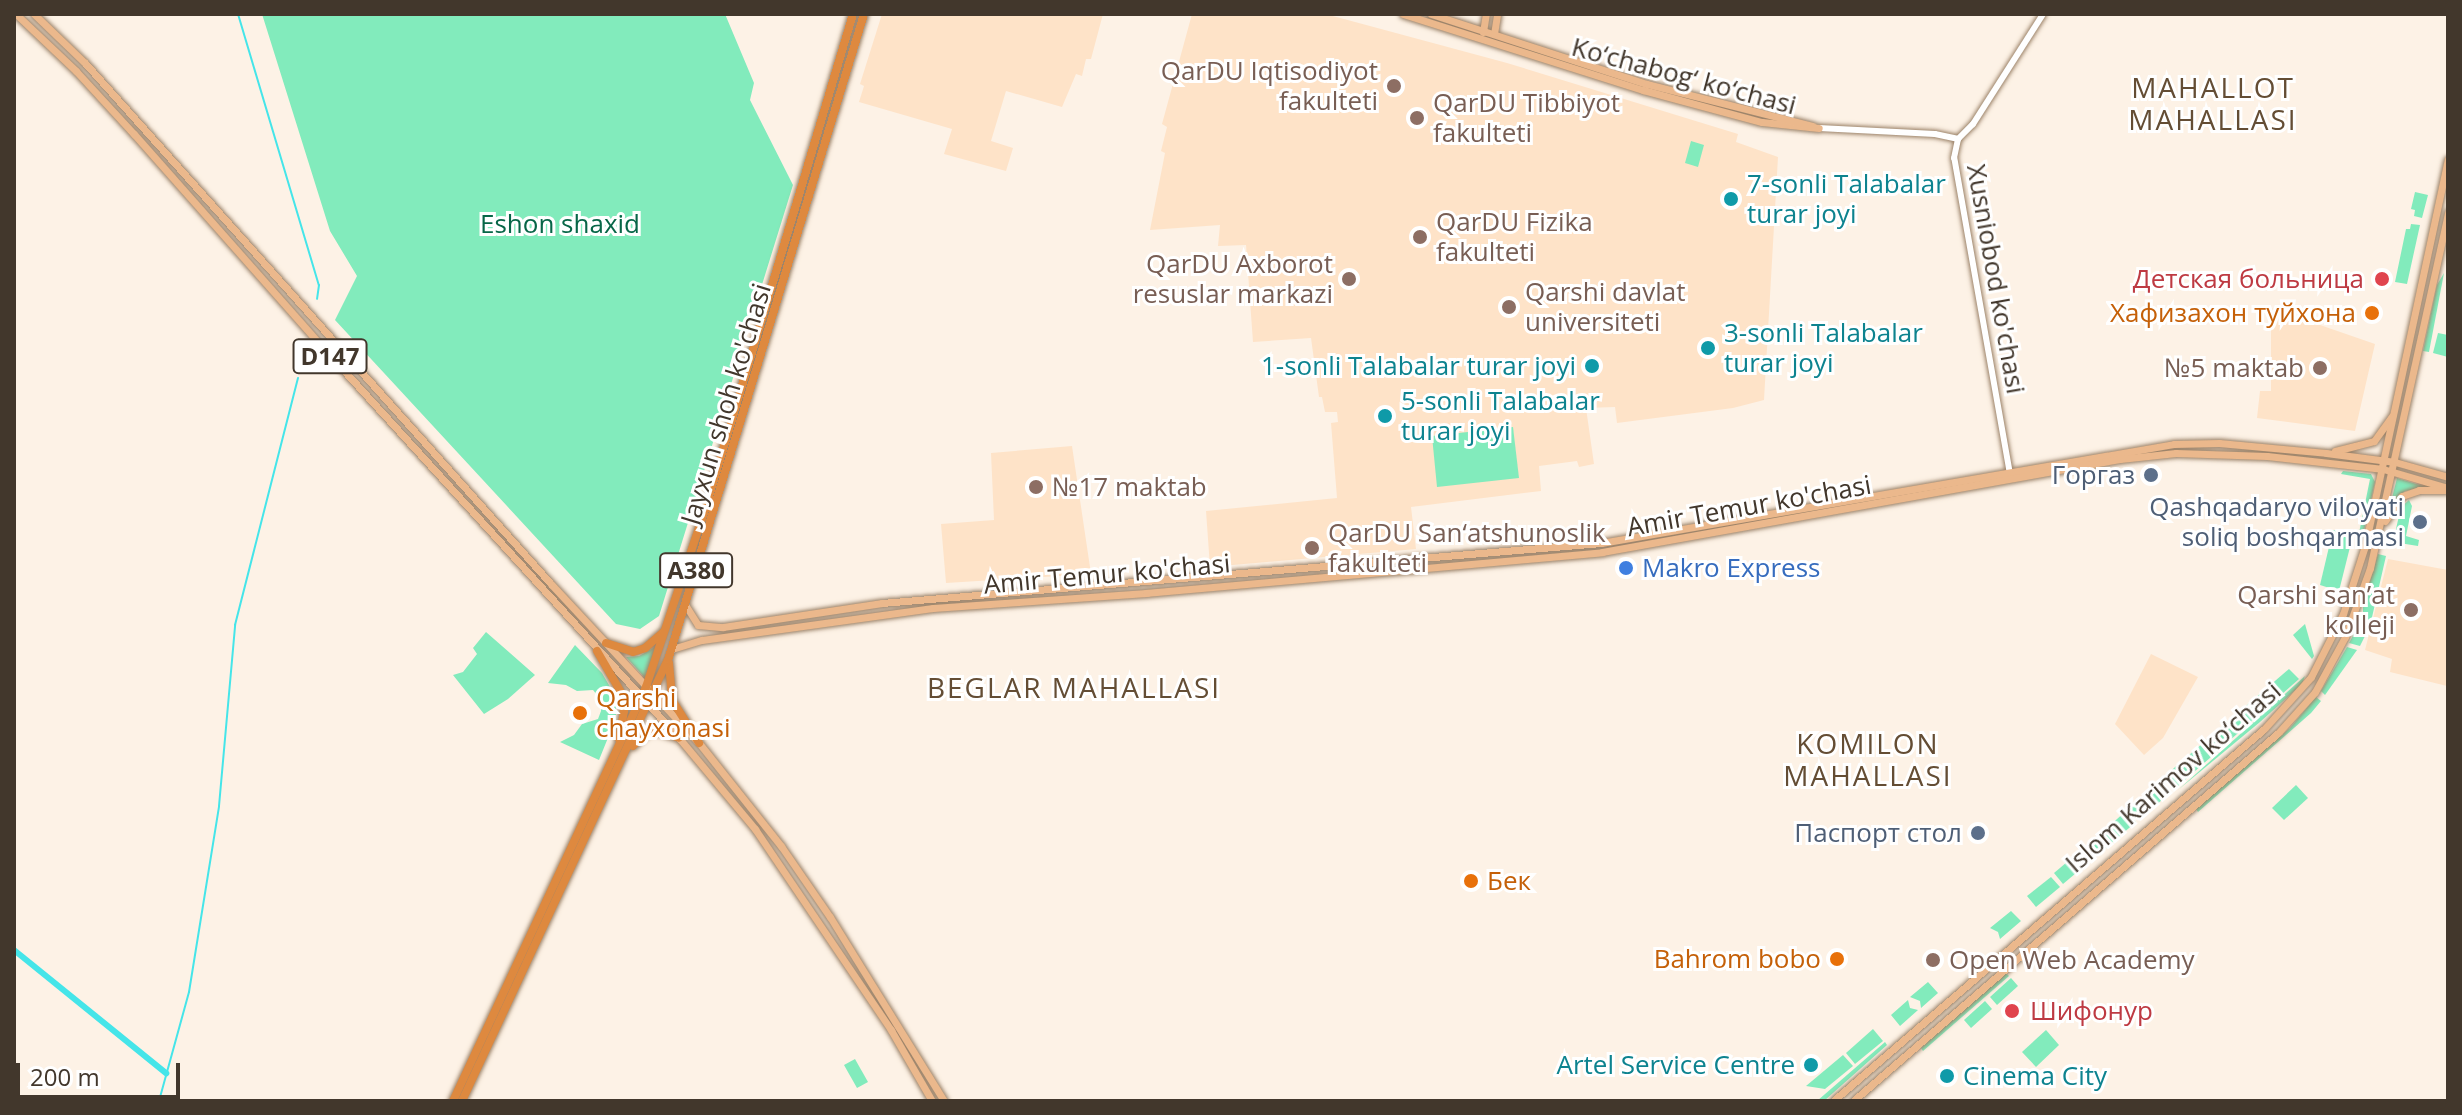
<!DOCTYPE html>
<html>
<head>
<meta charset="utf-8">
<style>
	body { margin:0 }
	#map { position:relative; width:2462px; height:1115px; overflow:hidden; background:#fdf2e6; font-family:"Open Sans",sans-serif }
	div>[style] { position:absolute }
	.built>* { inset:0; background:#fee3c8 }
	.green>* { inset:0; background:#82ebbc }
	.stream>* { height:2px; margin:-1px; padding:0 1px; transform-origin:1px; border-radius:1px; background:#45e5e9 }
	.canal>* { height:6px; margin:-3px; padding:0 3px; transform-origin:3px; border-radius:3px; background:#45e5e9 }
	.roads { filter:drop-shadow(0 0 2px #9c8369) drop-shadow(0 0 2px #9c8369) }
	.minor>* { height:6px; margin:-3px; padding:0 3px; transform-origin:3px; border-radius:3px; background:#fff }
	.major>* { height:7px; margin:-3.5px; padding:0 3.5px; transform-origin:3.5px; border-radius:3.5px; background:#ebb88c }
	.highway>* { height:8px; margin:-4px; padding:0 4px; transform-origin:4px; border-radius:4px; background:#de893f }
	.dots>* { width:22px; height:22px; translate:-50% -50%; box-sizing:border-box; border:4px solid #fff; border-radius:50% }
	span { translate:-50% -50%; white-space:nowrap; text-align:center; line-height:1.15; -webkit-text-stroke:6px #fff; paint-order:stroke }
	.shield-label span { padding:2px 6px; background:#fff; border:2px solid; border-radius:6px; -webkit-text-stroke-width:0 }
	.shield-label { font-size:24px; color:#42372c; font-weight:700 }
	.education-label { font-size:26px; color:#785e54 }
	.right { translate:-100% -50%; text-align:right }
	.left { translate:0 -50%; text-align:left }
	.street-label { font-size:26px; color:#42372c }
	.culture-label { font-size:26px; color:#0d838f }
	.park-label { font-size:26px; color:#076647 }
	.health-label { font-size:26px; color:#be3a42 }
	.food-label { font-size:26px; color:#c56008 }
	.service-label { font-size:26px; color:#4e5e75 }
	.shop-label { font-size:26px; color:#366cbe }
	.neighbourhood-label { font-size:28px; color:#644d34; letter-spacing:2px }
	.frame { position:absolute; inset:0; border:16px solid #42372c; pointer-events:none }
	.scale { position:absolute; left:16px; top:1063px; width:164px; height:36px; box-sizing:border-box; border:4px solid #42372c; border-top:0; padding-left:10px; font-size:24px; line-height:28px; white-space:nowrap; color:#42372c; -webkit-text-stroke:6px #fff; paint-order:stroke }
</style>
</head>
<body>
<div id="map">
	<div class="built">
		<div style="clip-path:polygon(882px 14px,1103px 14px,1091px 59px,1086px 59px,1082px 76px,1076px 74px,1062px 107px,1006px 91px,991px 141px,1013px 148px,1006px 171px,944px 154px,952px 129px,859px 102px,864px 86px,860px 84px)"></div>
		<div style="clip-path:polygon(1192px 14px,1325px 14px,1344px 19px,1507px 63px,1738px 134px,1736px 142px,1778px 157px,1764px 400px,1733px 408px,1617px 423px,1615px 407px,1586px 408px,1594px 464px,1579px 467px,1577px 461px,1539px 466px,1541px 491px,1411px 507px,1416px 549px,1210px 567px,1206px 511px,1337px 498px,1331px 423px,1338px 422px,1337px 412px,1325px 412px,1322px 397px,1319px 397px,1311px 338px,1253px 342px,1246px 245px,1218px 246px,1220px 225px,1150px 230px,1165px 153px,1161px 151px,1167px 127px,1162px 124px)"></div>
		<div style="clip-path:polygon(2271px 308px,2375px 344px,2355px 431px,2257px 418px,2260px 391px,2271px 391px)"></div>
		<div style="clip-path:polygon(1072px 446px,1091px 574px,946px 583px,941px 524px,994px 520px,991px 453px)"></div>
		<div style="clip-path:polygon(2388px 559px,2448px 570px,2447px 686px,2390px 672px,2392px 659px,2365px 650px)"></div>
		<div style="clip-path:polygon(2151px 654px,2198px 677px,2163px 738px,2144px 755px,2115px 724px)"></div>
	</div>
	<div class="green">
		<div style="clip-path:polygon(262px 14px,725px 14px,754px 83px,750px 100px,793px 185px,659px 616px,640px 629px,616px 624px,335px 320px,357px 276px,330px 231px)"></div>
		<div style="clip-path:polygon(1691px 141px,1704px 145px,1698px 167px,1685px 163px)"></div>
		<div style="clip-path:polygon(2415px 192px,2428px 195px,2422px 218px,2414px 216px,2415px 210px,2411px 209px)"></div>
		<div style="clip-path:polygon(2411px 224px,2420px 225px,2407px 284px,2395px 282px,2406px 229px,2410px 229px)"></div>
		<div style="clip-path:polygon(2444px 273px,2429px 352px,2423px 351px,2437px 285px)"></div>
		<div style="clip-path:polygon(2438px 333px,2448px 335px,2448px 357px,2433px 353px)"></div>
		<div style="clip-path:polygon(1513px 427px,1519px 478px,1437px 487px,1432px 436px)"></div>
		<div style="clip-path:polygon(2343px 471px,2371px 474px,2375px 482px,2361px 544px,2357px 543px,2370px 479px,2341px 474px)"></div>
		<div style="clip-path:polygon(2397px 478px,2426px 487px,2405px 491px,2390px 506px)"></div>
		<div style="clip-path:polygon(2409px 500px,2412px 506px,2406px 536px,2419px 540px,2418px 546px,2393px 542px,2401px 507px)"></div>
		<div style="clip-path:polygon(2333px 530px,2353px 535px,2339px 591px,2320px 585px)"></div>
		<div style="clip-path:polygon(2378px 554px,2386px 556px,2370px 626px,2360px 646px,2349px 643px,2363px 617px,2363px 605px)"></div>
		<div style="clip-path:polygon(2305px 624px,2314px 656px,2312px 659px,2293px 635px)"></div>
		<div style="clip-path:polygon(486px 632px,535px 675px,508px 699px,484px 714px,453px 675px,463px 672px,477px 654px,473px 648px)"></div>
		<div style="clip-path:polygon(575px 645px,602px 673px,616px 697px,616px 718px,599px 760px,560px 742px,574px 735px,582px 724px,598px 719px,601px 711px,601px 700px,593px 690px,577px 691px,566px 685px,548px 683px)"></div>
		<div style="clip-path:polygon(657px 646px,645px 678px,626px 657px,639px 656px)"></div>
		<div style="clip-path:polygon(2347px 647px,2357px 650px,2325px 695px,2321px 691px)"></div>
		<div style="clip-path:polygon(2289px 669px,2299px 679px,2176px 788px,2167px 774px)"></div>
		<div style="clip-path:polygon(2305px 676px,2302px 684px,2260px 722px,2178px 790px)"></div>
		<div style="clip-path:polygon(2316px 697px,2321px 701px,2311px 713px,2198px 812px,2196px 809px,2290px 728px)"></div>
		<div style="clip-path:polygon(2296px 785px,2308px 798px,2284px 820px,2272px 808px)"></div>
		<div style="clip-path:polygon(2153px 788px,2162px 800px,2139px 819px,2130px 808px)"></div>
		<div style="clip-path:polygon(2125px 812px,2136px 822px,2100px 853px,2091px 842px)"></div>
		<div style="clip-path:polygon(2086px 846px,2095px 857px,2063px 884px,2054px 873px)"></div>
		<div style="clip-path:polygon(2051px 877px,2060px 887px,2036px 907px,2027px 896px)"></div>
		<div style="clip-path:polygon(2011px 911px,2021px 921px,2000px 939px,1998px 932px,1990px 928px)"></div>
		<div style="clip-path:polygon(2006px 973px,2009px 976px,1923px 1051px,1921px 1048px)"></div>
		<div style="clip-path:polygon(2011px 978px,2018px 986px,1997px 1005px,1990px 997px)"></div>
		<div style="clip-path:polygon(1928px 982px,1938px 993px,1921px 1008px,1920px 1001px,1910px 997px)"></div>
		<div style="clip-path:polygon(1908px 1000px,1910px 1008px,1918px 1010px,1900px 1026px,1891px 1015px)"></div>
		<div style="clip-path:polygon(1985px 1001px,1992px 1009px,1971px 1028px,1964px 1020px)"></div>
		<div style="clip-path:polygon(1873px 1029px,1883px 1041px,1855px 1064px,1846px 1053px)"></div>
		<div style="clip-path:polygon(2046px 1030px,2059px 1045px,2036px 1067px,2022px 1052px)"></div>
		<div style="clip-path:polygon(1885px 1042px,1887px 1045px,1824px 1101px,1817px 1101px)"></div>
		<div style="clip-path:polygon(1843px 1055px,1853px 1066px,1825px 1089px,1806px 1086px)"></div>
		<div style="clip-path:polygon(855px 1059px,868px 1082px,857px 1088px,844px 1065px)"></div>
	</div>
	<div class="stream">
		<div style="left:238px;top:14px;width:283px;rotate:73.4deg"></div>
		<div style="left:319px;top:285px;width:14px;rotate:98deg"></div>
		<div style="left:159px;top:1101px;width:113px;rotate:-74.6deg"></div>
		<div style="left:189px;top:992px;width:188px;rotate:-80.8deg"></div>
		<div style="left:219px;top:806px;width:182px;rotate:-84.9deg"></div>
		<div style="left:235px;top:625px;width:255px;rotate:-75.7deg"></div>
	</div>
	<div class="canal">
		<div style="left:14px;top:950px;width:196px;rotate:39deg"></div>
	</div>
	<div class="roads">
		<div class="minor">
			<div style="left:1819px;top:128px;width:116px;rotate:3deg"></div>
			<div style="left:1935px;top:134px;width:24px;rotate:12deg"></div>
			<div style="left:2010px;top:474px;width:321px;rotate:-100deg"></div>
			<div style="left:1954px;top:158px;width:19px;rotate:-78deg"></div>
			<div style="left:1958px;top:139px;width:21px;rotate:-45deg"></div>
			<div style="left:1973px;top:124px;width:130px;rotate:-57.5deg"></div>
		</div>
		<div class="major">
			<div style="left:16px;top:14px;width:83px;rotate:43.5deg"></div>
			<div style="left:76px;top:71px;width:86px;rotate:47.4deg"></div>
			<div style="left:134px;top:134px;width:290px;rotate:48.5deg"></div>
			<div style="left:326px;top:351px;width:524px;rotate:47.63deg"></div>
			<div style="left:679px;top:738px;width:119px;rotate:50.1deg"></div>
			<div style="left:755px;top:829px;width:243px;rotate:55.9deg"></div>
			<div style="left:891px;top:1030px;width:82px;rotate:60deg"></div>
			<div style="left:34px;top:14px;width:71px;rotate:43.9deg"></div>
			<div style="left:85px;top:63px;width:699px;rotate:48.19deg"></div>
			<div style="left:551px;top:584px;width:217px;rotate:47.1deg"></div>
			<div style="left:699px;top:743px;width:132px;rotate:51.5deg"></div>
			<div style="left:781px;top:846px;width:86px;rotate:55.4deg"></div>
			<div style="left:830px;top:917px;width:216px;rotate:58.2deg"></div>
			<div style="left:1403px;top:14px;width:252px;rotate:17.6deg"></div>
			<div style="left:1643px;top:90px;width:123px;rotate:15.1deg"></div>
			<div style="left:1762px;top:122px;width:57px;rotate:6deg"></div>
			<div style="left:1431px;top:14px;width:227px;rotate:18deg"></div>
			<div style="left:1647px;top:84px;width:171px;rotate:14.2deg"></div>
			<div style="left:1483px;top:32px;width:18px;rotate:-81deg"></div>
			<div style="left:1494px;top:34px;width:20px;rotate:-81deg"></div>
			<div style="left:2335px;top:451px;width:40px;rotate:-14.4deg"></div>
			<div style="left:2374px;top:441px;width:31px;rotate:-54deg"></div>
			<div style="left:2385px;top:521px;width:30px;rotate:-56deg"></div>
			<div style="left:2402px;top:496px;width:18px;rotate:-19deg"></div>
			<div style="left:2419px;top:490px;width:27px"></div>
			<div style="left:686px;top:606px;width:22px;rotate:58deg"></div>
			<div style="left:698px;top:625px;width:25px;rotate:5deg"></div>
			<div style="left:723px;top:627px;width:161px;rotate:-8.6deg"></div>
			<div style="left:882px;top:603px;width:721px;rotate:-4.77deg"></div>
			<div style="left:1601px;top:543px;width:581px;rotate:-9.8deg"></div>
			<div style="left:2174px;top:444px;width:45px;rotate:-1.3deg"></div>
			<div style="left:2219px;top:443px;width:107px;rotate:5.3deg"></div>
			<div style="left:2326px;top:453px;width:70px;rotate:7.4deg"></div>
			<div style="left:2395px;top:462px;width:55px;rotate:15.8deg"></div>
			<div style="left:672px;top:649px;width:31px;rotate:-17deg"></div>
			<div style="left:702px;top:640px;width:233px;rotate:-7.9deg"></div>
			<div style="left:933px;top:608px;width:214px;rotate:-4deg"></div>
			<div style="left:1146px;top:593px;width:458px;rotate:-5.1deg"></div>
			<div style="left:1602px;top:552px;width:526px;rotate:-10.18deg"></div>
			<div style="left:2120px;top:459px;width:56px;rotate:-6.1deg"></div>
			<div style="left:2176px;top:453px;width:91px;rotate:1.9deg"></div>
			<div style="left:2267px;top:456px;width:117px;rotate:6.4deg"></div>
			<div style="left:2383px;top:469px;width:68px;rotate:16.3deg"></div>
			<div style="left:1833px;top:1101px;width:569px;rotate:-40.8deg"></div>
			<div style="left:2264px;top:729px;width:70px;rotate:-47.9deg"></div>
			<div style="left:2311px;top:677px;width:71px;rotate:-63.1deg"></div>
			<div style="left:2343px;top:614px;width:71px;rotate:-72.1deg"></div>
			<div style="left:2365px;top:546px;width:395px;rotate:-77.9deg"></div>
			<div style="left:1853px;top:1101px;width:562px;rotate:-40.89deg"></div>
			<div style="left:2278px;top:733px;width:55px;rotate:-47.9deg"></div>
			<div style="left:2315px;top:692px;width:63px;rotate:-61.4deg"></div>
			<div style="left:2345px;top:637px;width:73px;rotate:-70.1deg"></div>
			<div style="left:2370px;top:568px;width:364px;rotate:-77.6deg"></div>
		</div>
		<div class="highway">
			<div style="left:606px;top:643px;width:28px;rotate:18deg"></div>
			<div style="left:633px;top:652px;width:13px;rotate:-18deg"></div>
			<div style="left:645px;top:648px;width:23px;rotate:-41deg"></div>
			<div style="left:597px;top:651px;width:50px;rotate:59.8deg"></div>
			<div style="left:622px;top:694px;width:17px;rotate:83deg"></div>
			<div style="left:624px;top:711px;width:28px;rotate:100deg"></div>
			<div style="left:669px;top:663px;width:37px;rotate:85deg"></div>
			<div style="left:672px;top:700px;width:51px;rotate:57.9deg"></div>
			<div style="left:633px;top:746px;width:18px;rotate:-45deg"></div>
			<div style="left:646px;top:733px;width:9px;rotate:-18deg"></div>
			<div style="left:655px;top:730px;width:25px;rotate:18deg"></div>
			<div style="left:453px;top:1101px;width:457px;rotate:-65deg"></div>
			<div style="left:646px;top:687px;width:183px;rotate:-71.6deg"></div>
			<div style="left:704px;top:513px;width:521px;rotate:-73.37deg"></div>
			<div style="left:462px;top:1101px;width:487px;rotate:-65deg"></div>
			<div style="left:668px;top:660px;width:675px;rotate:-73.12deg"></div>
		</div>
	</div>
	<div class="dots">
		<div style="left:1394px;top:86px;background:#8d6e63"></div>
		<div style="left:1417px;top:118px;background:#8d6e63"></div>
		<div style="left:1731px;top:199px;background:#0f9aa8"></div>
		<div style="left:1420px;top:237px;background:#8d6e63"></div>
		<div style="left:1349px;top:279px;background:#8d6e63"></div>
		<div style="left:2382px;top:279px;background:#e0444e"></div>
		<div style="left:1509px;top:307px;background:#8d6e63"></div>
		<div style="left:2372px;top:313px;background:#e8710a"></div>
		<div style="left:1708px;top:348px;background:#0f9aa8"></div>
		<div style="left:1592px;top:366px;background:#0f9aa8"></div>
		<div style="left:2320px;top:368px;background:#8d6e63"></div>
		<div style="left:1385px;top:416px;background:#0f9aa8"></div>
		<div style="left:2151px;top:475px;background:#5c6f8a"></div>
		<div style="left:1036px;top:487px;background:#8d6e63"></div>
		<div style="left:2420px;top:522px;background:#5c6f8a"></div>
		<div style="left:1312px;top:548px;background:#8d6e63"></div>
		<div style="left:1626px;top:568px;background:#3f7fe0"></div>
		<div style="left:2411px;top:610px;background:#8d6e63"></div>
		<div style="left:580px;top:713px;background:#e8710a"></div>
		<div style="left:1978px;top:833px;background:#5c6f8a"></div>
		<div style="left:1471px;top:881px;background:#e8710a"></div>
		<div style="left:1837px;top:959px;background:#e8710a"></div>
		<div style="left:1933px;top:960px;background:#8d6e63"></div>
		<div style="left:2012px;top:1011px;background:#e0444e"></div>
		<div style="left:1811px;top:1065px;background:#0f9aa8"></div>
		<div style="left:1947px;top:1076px;background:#0f9aa8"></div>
	</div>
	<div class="shield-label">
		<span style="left:330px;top:356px">D147</span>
		<span style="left:696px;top:570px">A380</span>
	</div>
	<div class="education-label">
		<span class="right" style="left:1378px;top:86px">QarDU Iqtisodiyot<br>fakulteti</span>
		<span class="left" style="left:1433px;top:118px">QarDU Tibbiyot<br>fakulteti</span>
		<span class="left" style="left:1436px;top:237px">QarDU Fizika<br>fakulteti</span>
		<span class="right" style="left:1333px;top:279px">QarDU Axborot<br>resuslar markazi</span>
		<span class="left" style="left:1525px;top:307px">Qarshi davlat<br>universiteti</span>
		<span class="right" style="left:2304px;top:368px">№5 maktab</span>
		<span class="left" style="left:1052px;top:487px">№17 maktab</span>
		<span class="left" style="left:1328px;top:548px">QarDU San‘atshunoslik<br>fakulteti</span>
		<span class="right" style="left:2395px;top:610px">Qarshi san’at<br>kolleji</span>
		<span class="left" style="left:1949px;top:960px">Open Web Academy</span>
	</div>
	<div class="street-label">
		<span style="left:1684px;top:76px;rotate:15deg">Ko‘chabog‘ ko‘chasi</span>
		<span style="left:1996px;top:279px;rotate:80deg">Xusniobod ko'chasi</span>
		<span style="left:726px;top:404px;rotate:-73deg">Jayxun shoh ko'chasi</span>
		<span style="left:1749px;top:506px;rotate:-10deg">Amir Temur ko'chasi</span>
		<span style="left:1107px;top:574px;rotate:-5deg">Amir Temur ko'chasi</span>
		<span style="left:2173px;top:777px;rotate:-41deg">Islom Karimov ko‘chasi</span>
	</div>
	<div class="culture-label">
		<span class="left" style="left:1747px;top:199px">7-sonli Talabalar<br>turar joyi</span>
		<span class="left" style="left:1724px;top:348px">3-sonli Talabalar<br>turar joyi</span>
		<span class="right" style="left:1576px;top:366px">1-sonli Talabalar turar joyi</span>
		<span class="left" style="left:1401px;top:416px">5-sonli Talabalar<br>turar joyi</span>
		<span class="right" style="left:1795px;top:1065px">Artel Service Centre</span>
		<span class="left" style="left:1963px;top:1076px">Cinema City</span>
	</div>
	<div class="park-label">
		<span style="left:560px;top:224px">Eshon shaxid</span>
	</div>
	<div class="health-label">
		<span class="right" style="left:2364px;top:279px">Детская больница</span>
		<span class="left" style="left:2030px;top:1011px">Шифонур</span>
	</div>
	<div class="food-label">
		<span class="right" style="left:2356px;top:313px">Хафизахон туйхона</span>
		<span class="left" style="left:596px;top:713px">Qarshi<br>chayxonasi</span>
		<span class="left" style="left:1487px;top:881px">Бек</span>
		<span class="right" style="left:1821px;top:959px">Bahrom bobo</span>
	</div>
	<div class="service-label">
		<span class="right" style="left:2135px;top:475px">Горгаз</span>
		<span class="right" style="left:2404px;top:522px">Qashqadaryo viloyati<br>soliq boshqarmasi</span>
		<span class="right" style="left:1962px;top:833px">Паспорт стол</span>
	</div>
	<div class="shop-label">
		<span class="left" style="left:1642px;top:568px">Makro Express</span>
	</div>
	<div class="neighbourhood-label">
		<span style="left:2213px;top:103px">MAHALLOT<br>MAHALLASI</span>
		<span style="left:1074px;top:687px">BEGLAR MAHALLASI</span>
		<span style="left:1868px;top:759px">KOMILON<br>MAHALLASI</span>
	</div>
	<div class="frame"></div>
	<div class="scale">200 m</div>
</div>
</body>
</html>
